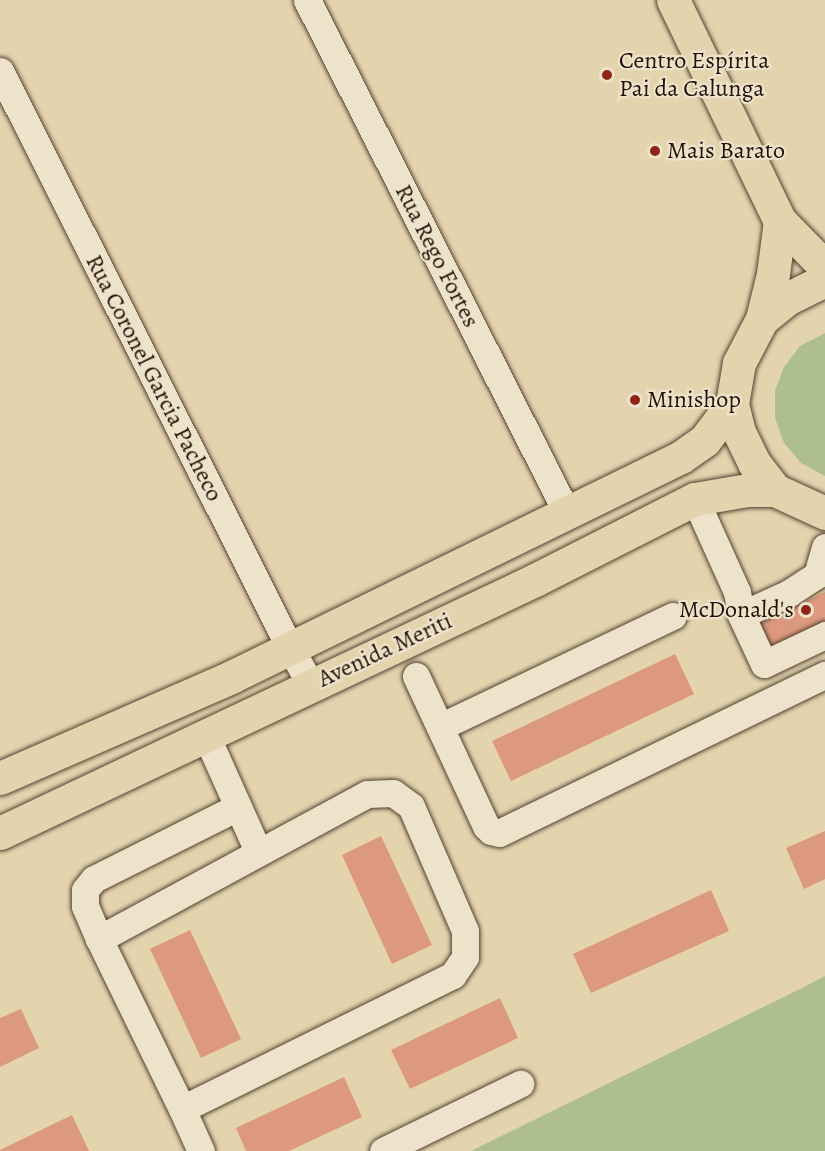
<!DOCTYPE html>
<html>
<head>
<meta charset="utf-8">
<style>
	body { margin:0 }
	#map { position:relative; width:825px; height:1151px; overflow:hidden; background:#e3d4ae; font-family:Alegreya,serif }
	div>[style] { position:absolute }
	.green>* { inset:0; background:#afbe8e }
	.building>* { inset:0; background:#dc997f }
	.roads { filter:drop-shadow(0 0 2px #544132) drop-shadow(0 0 2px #544132) }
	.minor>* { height:27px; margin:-13.5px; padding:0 13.5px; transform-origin:13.5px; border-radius:13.5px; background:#ede3ca }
	.major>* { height:33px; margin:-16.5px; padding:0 16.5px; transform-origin:16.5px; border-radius:16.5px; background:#e3d4ae }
	.dots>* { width:16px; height:16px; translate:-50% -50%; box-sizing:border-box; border:3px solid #ede3ca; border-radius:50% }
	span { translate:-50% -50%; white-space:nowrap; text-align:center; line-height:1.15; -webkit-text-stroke:4.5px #ede3ca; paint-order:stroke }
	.poi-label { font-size:24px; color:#251009 }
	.left { translate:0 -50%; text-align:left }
	.right { translate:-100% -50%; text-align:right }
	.street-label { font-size:24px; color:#251009 }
</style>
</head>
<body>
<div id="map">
	<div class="green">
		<div style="clip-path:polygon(825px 333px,825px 476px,801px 463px,784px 443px,775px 418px,775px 391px,784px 367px,800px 346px)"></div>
		<div style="clip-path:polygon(825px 976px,825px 1151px,471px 1151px,804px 987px)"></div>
	</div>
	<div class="building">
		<div style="clip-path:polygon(825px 592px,825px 630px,771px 656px,756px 625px)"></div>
		<div style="clip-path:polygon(675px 654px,694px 694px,511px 781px,492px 741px)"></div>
		<div style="clip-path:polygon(825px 831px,825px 879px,804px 889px,786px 848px)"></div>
		<div style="clip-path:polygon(381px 836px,432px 945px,392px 964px,342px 855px)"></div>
		<div style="clip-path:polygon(711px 890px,729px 931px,591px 993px,573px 954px)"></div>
		<div style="clip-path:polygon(190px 930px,241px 1039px,201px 1058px,150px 949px)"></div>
		<div style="clip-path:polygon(500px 998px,518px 1038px,410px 1089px,391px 1050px)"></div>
		<div style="clip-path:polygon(21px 1009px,39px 1048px,0 1067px,0 1018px)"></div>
		<div style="clip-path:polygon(344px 1077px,362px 1117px,289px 1151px,246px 1151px,236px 1128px)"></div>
		<div style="clip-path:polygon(72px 1115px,89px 1151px,0 1151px,0 1150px)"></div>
	</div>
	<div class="roads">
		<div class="minor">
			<div style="left:307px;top:0;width:575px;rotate:63.12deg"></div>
			<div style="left:0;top:71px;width:646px;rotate:63.32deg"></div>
			<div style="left:290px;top:648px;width:43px;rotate:60.4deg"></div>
			<div style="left:695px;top:499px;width:102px;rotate:65.7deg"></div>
			<div style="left:737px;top:592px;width:23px;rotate:80deg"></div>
			<div style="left:741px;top:615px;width:53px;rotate:-24.6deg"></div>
			<div style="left:789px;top:593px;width:33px;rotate:-33deg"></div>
			<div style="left:817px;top:575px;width:29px;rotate:-74deg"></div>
			<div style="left:741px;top:615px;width:54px;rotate:64.9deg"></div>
			<div style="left:764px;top:664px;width:68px;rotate:-25.4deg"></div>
			<div style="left:416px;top:676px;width:166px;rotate:65deg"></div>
			<div style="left:486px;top:826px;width:7px;rotate:45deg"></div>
			<div style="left:491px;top:831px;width:8px;rotate:14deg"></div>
			<div style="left:499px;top:833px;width:362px;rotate:-25.9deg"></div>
			<div style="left:440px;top:727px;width:258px;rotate:-25.5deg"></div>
			<div style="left:206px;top:735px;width:127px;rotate:65.9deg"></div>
			<div style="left:393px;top:793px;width:22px;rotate:36deg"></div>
			<div style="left:411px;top:806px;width:136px;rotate:66.6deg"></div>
			<div style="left:465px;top:931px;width:26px;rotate:90deg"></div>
			<div style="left:465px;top:957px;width:22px;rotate:124deg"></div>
			<div style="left:453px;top:975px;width:302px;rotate:153.7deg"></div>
			<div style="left:182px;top:1109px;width:189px;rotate:-116deg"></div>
			<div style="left:99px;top:939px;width:305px;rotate:-28.4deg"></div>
			<div style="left:367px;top:794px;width:26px;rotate:-2deg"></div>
			<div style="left:99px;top:939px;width:36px;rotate:-113deg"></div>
			<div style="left:85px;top:906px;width:16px;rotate:-90deg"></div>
			<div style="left:85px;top:890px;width:14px;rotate:-51deg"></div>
			<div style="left:94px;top:879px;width:161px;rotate:-26.6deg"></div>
			<div style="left:182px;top:1109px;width:46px;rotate:65.7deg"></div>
			<div style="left:383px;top:1151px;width:153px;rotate:-26.1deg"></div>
		</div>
		<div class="major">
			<div style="left:673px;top:0;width:246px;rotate:64.2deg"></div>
			<div style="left:780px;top:221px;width:64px;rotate:45.6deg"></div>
			<div style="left:825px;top:280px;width:42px;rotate:153.4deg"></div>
			<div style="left:787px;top:299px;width:32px;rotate:141deg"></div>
			<div style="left:762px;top:319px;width:50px;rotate:117.6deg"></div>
			<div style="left:739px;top:363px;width:42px;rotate:99.7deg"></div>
			<div style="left:732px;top:404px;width:29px;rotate:76deg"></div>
			<div style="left:739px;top:432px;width:34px;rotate:64deg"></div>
			<div style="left:754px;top:463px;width:34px;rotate:52deg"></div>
			<div style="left:775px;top:490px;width:55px;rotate:24.7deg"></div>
			<div style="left:762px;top:319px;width:46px;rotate:-76.3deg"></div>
			<div style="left:773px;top:274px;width:53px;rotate:-82.5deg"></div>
			<div style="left:0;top:778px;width:252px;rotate:-23.6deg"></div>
			<div style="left:231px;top:677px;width:501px;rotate:-26.05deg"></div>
			<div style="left:681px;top:457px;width:29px;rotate:-35deg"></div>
			<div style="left:705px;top:440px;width:45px;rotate:-53.1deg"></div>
			<div style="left:0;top:833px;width:592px;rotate:-25.31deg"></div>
			<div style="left:535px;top:580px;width:179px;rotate:-26.9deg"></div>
			<div style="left:695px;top:499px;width:53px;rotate:-9.8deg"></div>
			<div style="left:747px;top:490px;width:28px"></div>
		</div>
	</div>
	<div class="dots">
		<div style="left:607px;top:75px;background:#8f2418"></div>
		<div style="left:655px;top:151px;background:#8f2418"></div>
		<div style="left:635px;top:400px;background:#8f2418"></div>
		<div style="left:806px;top:610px;background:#8f2418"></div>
	</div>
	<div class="poi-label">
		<span class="left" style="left:619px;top:75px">Centro Espírita<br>Pai da Calunga</span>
		<span class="left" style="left:667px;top:151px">Mais Barato</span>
		<span class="left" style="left:647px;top:400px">Minishop</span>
		<span class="right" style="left:794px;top:610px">McDonald's</span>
	</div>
	<div class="street-label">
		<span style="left:437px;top:256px;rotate:63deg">Rua Rego Fortes</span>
		<span style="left:154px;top:378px;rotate:63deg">Rua Coronel Garcia Pacheco</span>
		<span style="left:385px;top:650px;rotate:-25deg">Avenida Meriti</span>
	</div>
</div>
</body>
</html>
